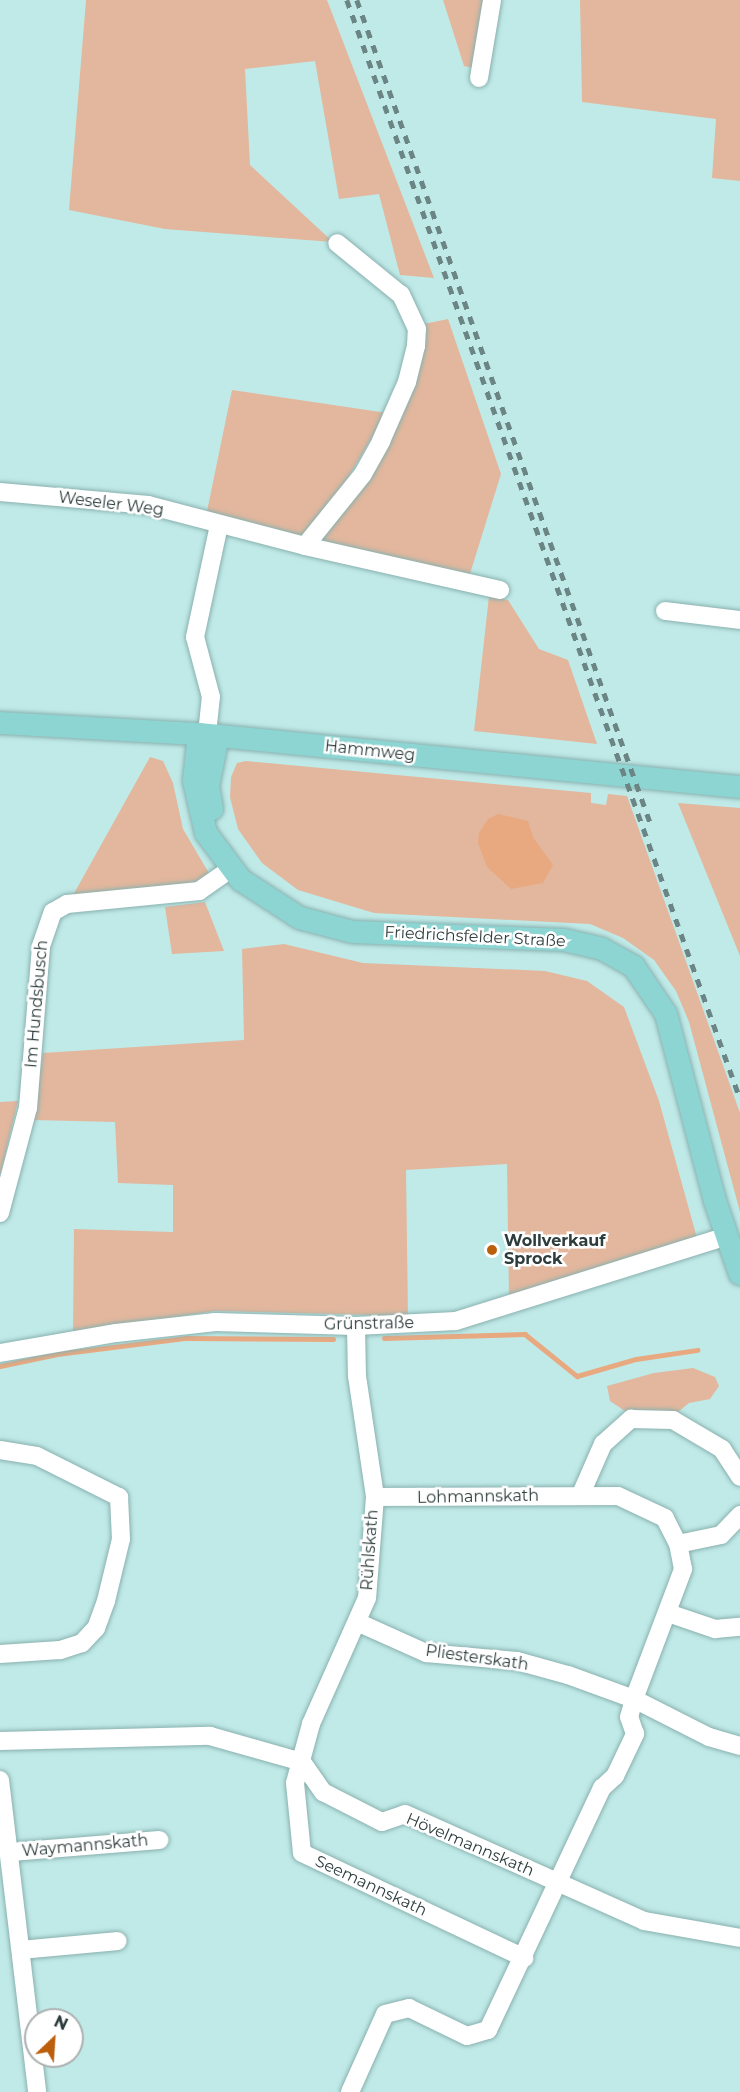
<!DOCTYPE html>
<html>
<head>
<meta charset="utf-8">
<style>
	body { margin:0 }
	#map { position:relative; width:740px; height:2092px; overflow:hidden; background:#c0eae8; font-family:Montserrat,sans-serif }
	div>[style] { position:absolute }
	.green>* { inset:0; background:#e2b79d }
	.water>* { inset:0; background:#e8a981 }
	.stream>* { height:4.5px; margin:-2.25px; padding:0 2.25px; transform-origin:2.25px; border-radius:2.25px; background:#e8a981 }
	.roads { filter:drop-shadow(0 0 2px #89b1af) drop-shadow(0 0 2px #89b1af) }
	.minor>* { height:18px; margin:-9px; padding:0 9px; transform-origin:9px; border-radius:9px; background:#fff }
	.major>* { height:22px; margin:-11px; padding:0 11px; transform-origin:11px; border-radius:11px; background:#8dd5d3 }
	.rail>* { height:4.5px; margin-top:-2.25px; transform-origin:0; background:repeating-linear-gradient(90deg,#6a8583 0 8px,transparent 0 16px) }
	.dots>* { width:16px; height:16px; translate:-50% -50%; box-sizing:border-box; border:3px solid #fff; border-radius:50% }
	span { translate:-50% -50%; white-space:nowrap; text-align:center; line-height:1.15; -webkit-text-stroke:5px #fff; paint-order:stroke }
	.street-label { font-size:16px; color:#2d3d3c }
	.poi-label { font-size:16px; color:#2d3d3c; font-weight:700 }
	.left { translate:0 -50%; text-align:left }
	.north { position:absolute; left:24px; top:2008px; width:60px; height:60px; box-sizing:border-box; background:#fff; border:2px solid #abb1b1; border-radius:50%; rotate:25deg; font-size:16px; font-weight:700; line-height:24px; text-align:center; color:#2d3d3c }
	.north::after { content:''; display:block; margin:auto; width:21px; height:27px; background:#bb5f0d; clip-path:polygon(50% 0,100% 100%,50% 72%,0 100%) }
</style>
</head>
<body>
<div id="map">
	<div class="green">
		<div style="clip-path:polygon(86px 0,327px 0,434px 278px,400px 275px,379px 194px,339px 199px,315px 61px,245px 69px,250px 165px,333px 242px,165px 229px,69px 210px)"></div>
		<div style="clip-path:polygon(443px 0,485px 0,474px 68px,464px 66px)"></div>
		<div style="clip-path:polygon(580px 0,740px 0,740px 181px,712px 178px,716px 119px,582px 102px)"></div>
		<div style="clip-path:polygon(448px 319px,501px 474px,469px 577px,320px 542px,389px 442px,424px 324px)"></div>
		<div style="clip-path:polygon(232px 390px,387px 413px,334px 501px,303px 538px,206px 516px)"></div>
		<div style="clip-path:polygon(489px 596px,508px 600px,539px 649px,568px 660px,597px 744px,474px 731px)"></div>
		<div style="clip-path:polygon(150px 757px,163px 761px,173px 783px,183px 829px,210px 875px,193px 883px,72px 897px)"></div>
		<div style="clip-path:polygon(246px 761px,591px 793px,591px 803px,606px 805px,608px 794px,627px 796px,740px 1113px,740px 1212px,689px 1022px,676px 991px,654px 960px,623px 938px,590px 924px,374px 913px,298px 890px,262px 863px,238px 829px,230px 797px,231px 777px,237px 763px)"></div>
		<div style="clip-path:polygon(678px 803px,740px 808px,740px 956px)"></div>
		<div style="clip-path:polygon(205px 902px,224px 951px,172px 954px,165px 907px)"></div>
		<div style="clip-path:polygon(284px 944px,363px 963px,545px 971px,587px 981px,624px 1007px,659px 1101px,697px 1238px,509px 1299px,507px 1164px,406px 1170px,408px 1316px,215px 1311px,73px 1332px,74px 1229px,173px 1232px,173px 1185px,118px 1183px,115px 1122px,33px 1120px,43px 1053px,244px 1040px,242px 949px)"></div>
		<div style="clip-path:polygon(18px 1101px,0 1176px,0 1102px)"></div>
		<div style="clip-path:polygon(693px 1368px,715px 1377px,719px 1386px,710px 1399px,689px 1403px,673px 1416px,631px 1415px,610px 1401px,607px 1386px,654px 1373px)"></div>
	</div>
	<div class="water">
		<div style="clip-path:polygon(498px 814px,528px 821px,533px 837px,553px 865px,543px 883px,511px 889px,487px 867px,478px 843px,479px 833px,488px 819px)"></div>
	</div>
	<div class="stream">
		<div style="left:384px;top:1338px;width:141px;rotate:-1.6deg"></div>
		<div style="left:525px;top:1334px;width:67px;rotate:38.9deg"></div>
		<div style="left:577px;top:1376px;width:61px;rotate:-16.1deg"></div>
		<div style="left:636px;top:1359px;width:62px;rotate:-8.4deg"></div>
		<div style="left:0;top:1366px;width:58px;rotate:-11.9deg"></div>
		<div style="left:57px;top:1354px;width:130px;rotate:-7.1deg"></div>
		<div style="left:186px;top:1338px;width:147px;rotate:0.4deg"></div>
	</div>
	<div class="roads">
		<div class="minor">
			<div style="left:479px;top:78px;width:79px;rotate:-80.5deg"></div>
			<div style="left:0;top:492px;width:149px;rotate:5deg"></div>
			<div style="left:148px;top:505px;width:162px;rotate:14.6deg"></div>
			<div style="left:305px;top:546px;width:200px;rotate:12.7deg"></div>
			<div style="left:305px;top:546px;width:92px;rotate:-51.1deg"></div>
			<div style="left:363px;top:474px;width:38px;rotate:-61deg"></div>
			<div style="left:381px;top:441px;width:64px;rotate:-66.2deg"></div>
			<div style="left:407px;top:382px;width:37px;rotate:-76deg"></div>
			<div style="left:416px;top:346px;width:17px;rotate:-87deg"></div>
			<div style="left:417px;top:329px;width:38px;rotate:-115deg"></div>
			<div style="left:401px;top:295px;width:82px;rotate:-140.9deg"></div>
			<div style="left:665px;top:611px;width:76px;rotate:6.8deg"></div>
			<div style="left:207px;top:734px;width:37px;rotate:-84deg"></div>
			<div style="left:211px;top:697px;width:62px;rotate:-104.9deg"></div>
			<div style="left:195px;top:637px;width:115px;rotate:-77.9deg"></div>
			<div style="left:0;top:1213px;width:109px;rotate:-75.1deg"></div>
			<div style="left:28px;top:1108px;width:163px;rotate:-85.4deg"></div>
			<div style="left:41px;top:946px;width:36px;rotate:-71deg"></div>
			<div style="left:53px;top:912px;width:16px;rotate:-30deg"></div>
			<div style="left:67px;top:904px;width:133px;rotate:-5.6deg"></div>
			<div style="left:199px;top:891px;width:40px;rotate:-34.9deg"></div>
			<div style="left:356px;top:1326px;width:50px;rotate:88.9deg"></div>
			<div style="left:357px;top:1376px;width:122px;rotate:81.5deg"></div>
			<div style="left:375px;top:1497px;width:101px;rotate:94.5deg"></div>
			<div style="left:367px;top:1598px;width:138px;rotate:114deg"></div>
			<div style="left:311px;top:1724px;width:61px;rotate:105.2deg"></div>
			<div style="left:295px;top:1783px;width:70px;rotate:84.3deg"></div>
			<div style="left:302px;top:1853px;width:246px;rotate:25.3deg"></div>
			<div style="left:0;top:1353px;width:118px;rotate:-9.8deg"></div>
			<div style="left:116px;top:1333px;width:100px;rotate:-6.3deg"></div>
			<div style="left:215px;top:1322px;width:141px;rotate:1.6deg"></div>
			<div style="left:356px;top:1326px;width:100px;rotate:-2.9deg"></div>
			<div style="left:456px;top:1321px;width:284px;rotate:-17.4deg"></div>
			<div style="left:0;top:1450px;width:37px;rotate:9deg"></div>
			<div style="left:37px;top:1456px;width:92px;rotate:26.6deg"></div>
			<div style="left:119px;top:1497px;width:42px;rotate:87.3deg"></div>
			<div style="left:121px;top:1539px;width:64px;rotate:103.6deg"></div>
			<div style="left:106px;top:1601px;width:29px;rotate:110deg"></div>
			<div style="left:96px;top:1628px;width:21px;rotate:133deg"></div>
			<div style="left:82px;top:1643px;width:23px;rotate:162deg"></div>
			<div style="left:60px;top:1650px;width:60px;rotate:176.2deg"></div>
			<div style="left:581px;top:1494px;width:55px;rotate:-66.3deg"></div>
			<div style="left:603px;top:1444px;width:38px;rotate:-42deg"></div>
			<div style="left:631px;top:1419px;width:42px;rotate:1.4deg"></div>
			<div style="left:673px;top:1420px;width:57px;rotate:30.6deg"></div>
			<div style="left:722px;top:1449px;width:33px;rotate:57deg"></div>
			<div style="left:678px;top:1544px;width:44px;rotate:-11.8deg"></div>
			<div style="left:721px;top:1535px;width:28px;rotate:-46deg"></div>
			<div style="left:668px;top:1613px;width:50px;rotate:18.8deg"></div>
			<div style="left:715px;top:1629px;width:25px;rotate:-5deg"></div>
			<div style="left:357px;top:1622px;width:76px;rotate:24.2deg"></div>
			<div style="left:426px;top:1653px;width:91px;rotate:5deg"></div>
			<div style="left:517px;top:1661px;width:53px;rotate:15.4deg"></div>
			<div style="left:568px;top:1675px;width:70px;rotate:20deg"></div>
			<div style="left:634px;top:1699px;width:84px;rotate:26.9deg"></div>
			<div style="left:709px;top:1737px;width:32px;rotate:16deg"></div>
			<div style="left:0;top:1741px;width:210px;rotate:-1.4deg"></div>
			<div style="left:210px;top:1736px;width:96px;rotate:15.8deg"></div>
			<div style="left:302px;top:1762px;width:37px;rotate:55deg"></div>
			<div style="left:323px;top:1792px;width:66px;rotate:27deg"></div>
			<div style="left:382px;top:1822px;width:24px;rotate:-19deg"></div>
			<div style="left:405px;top:1814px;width:262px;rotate:24.1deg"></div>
			<div style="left:644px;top:1921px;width:97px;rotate:10deg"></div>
			<div style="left:0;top:1780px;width:314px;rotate:83.2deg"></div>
			<div style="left:11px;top:1852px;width:149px;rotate:-4.6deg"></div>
			<div style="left:21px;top:1950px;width:97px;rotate:-5.3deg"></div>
			<div style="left:350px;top:2092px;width:85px;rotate:-65.8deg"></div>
			<div style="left:385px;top:2014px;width:25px;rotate:-14deg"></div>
			<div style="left:409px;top:2008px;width:64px;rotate:25.8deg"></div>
			<div style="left:467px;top:2036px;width:22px;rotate:-16deg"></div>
			<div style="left:488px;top:2030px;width:268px;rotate:-64.8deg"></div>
			<div style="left:602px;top:1788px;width:18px;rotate:-43deg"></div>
			<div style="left:615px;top:1776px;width:47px;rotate:-64.5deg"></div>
			<div style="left:635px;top:1734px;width:18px;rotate:-109deg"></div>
			<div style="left:629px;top:1717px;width:19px;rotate:-74deg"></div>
			<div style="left:634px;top:1699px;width:139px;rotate:-69.3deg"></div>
			<div style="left:683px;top:1569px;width:25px;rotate:-101deg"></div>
			<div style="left:678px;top:1544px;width:29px;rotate:-117deg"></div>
			<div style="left:665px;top:1518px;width:52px;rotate:-154.9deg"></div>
			<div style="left:618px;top:1496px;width:243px;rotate:179.8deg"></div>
		</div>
		<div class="major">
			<div style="left:0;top:723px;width:199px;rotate:3.2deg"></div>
			<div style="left:199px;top:734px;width:544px;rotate:5.6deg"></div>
			<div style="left:199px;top:734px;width:47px;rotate:96.1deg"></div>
			<div style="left:194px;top:781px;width:53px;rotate:77deg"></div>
			<div style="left:206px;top:833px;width:59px;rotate:53.3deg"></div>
			<div style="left:241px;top:880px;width:70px;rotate:32.8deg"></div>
			<div style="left:300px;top:918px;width:55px;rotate:14.8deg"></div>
			<div style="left:353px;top:932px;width:211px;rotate:2.2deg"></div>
			<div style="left:564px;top:940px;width:39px;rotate:13deg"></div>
			<div style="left:602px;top:949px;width:37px;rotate:29deg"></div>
			<div style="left:634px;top:967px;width:57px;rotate:55.8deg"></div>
			<div style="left:666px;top:1014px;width:193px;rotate:75.3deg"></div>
			<div style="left:715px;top:1201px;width:77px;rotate:71.1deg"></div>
			<div style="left:212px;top:809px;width:23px;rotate:-100deg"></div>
			<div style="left:208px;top:786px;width:51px;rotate:-78.7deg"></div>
		</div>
	</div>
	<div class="rail">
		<div style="left:347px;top:0;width:1166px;rotate:70.31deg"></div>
		<div style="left:357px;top:0;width:873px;rotate:70.38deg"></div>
	</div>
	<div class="dots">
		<div style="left:492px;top:1250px;background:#bb5f0d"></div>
	</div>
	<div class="street-label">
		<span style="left:111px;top:504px;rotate:7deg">Weseler Weg</span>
		<span style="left:370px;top:751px;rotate:6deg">Hammweg</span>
		<span style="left:475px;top:937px;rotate:3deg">Friedrichsfelder Straße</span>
		<span style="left:37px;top:1004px;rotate:-85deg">Im Hundsbusch</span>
		<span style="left:369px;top:1324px;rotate:-1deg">Grünstraße</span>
		<span style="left:478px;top:1497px;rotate:-1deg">Lohmannskath</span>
		<span style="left:370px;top:1550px;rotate:-86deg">Rühlskath</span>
		<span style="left:477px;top:1658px;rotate:8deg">Pliesterskath</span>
		<span style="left:470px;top:1845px;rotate:23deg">Hövelmannskath</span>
		<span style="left:85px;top:1846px;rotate:-5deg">Waymannskath</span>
		<span style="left:371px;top:1886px;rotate:25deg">Seemannskath</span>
	</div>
	<div class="poi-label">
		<span class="left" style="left:504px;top:1250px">Wollverkauf<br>Sprock</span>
	</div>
	<div class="north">N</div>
</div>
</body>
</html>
